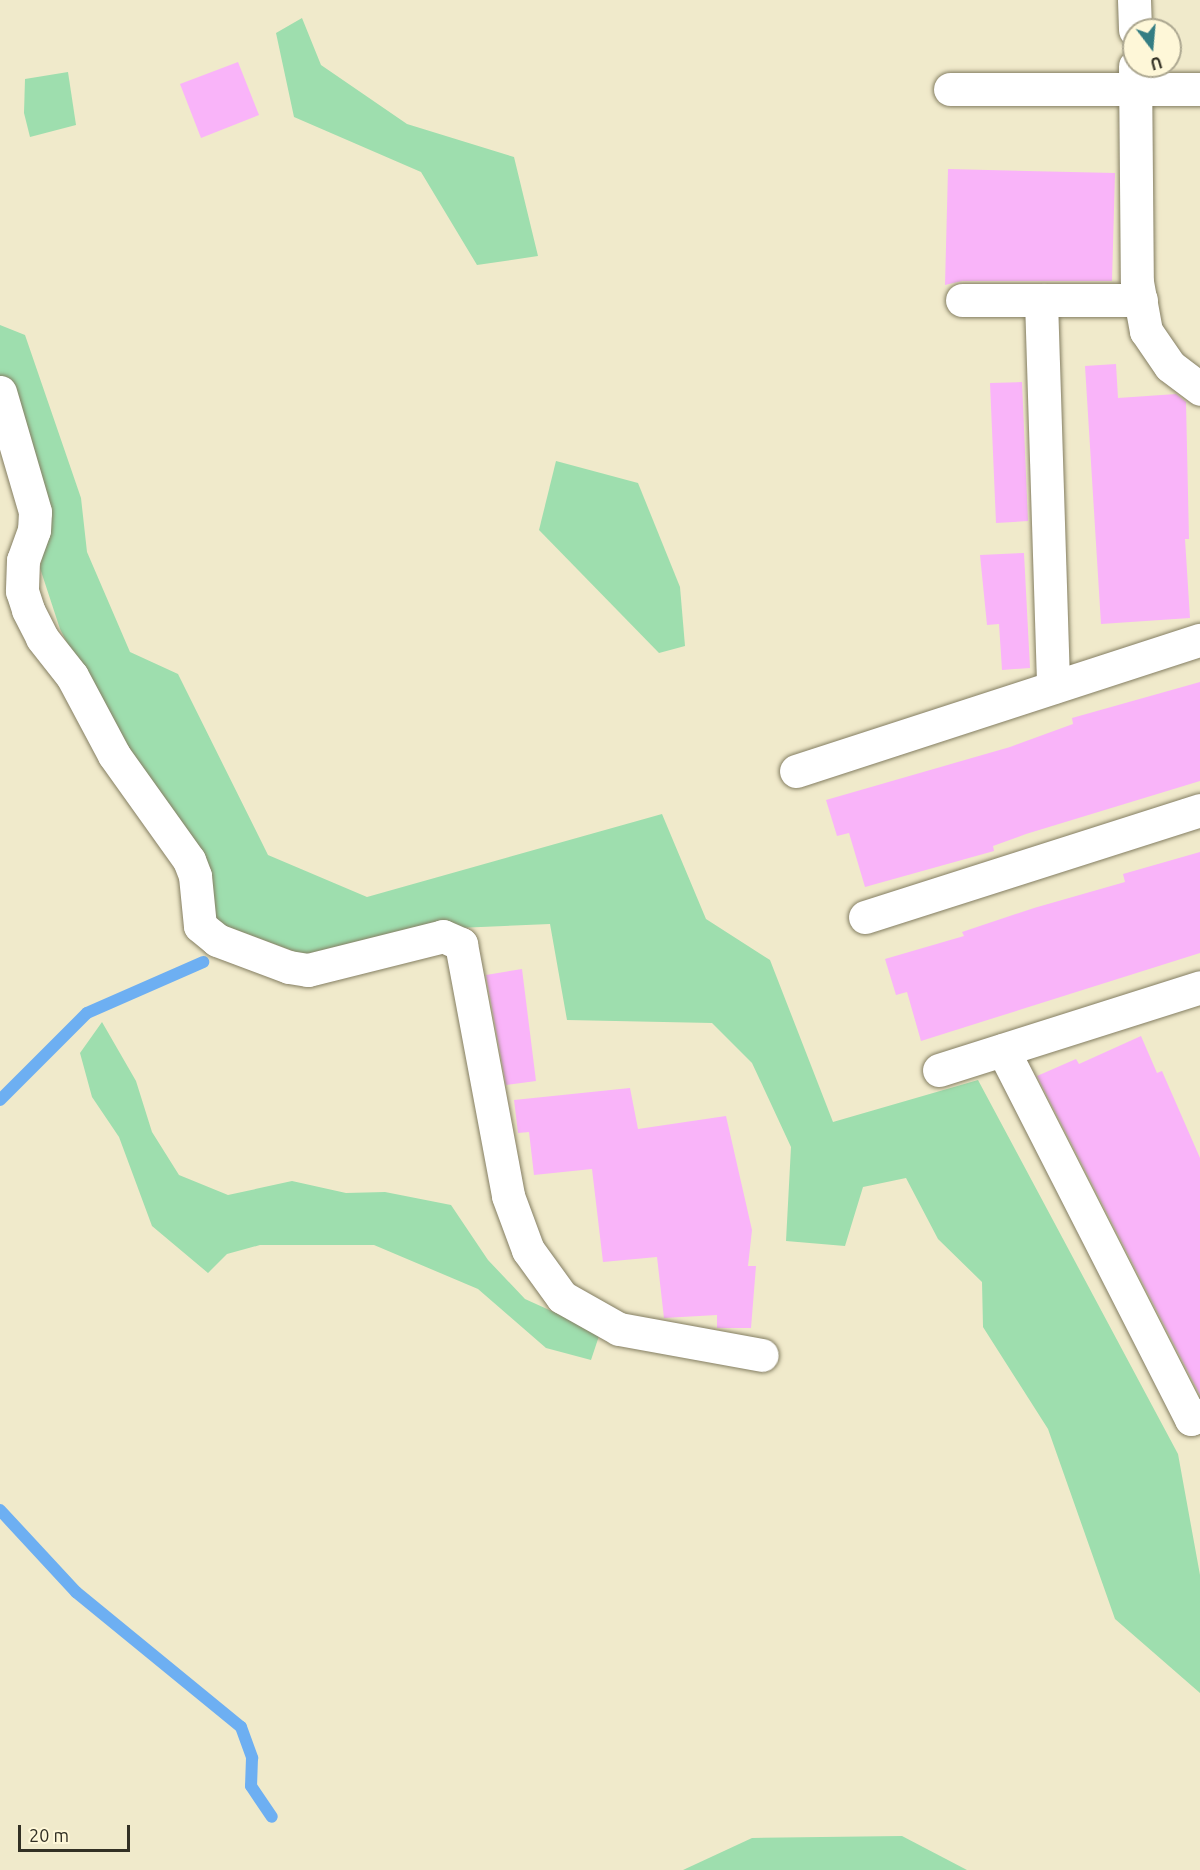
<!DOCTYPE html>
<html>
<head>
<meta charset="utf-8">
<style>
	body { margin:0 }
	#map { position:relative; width:1200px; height:1870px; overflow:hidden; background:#f0eacb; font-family:Ubuntu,sans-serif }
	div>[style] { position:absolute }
	.green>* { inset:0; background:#9edeae }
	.stream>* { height:12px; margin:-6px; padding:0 6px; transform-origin:6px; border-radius:6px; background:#6daff2 }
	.building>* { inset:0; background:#f9b4f9 }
	.roads { filter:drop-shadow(0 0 2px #847e62) drop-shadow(0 0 2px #847e62) }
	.minor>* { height:33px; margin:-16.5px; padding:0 16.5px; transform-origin:16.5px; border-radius:16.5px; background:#fff }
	span { translate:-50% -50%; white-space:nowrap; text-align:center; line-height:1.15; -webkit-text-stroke:4.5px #fef7d8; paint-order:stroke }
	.north { position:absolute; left:1122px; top:18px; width:60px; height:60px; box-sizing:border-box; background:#fef7d8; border:2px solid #aca790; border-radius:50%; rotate:164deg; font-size:16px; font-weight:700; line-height:24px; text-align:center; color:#323024 }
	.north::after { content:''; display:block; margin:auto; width:21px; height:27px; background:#347d83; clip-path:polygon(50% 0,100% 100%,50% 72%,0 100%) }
	.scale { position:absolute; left:18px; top:1825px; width:112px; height:27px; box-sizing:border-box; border:3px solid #323024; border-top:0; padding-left:8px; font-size:18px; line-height:21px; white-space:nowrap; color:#323024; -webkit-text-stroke:4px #fef7d8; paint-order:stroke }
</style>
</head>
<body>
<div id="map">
	<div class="green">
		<div style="clip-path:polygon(302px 18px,321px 65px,407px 124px,514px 157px,538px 256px,477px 265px,421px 172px,294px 117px,276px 33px)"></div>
		<div style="clip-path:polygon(68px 72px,76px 125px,30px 137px,24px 113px,25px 79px)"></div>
		<div style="clip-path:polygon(0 325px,25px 335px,81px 498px,87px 552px,130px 652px,178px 674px,268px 855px,367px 897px,662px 814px,706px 919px,770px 960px,833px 1122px,978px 1080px,1178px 1454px,1200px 1575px,1200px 1693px,1115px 1619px,1048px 1429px,983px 1327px,982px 1282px,938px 1239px,906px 1178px,863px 1187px,845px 1246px,786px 1241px,791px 1147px,752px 1063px,712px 1023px,567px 1020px,550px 924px,458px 928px,309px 957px,210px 920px,60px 629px,40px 568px,48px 528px,0 421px)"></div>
		<div style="clip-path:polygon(556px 461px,638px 483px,680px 587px,685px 646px,659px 653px,539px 530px)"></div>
		<div style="clip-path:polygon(102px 1022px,136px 1081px,152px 1132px,179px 1175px,228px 1195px,292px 1181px,346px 1193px,385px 1192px,451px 1205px,488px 1260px,525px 1299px,600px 1333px,591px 1360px,546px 1348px,478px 1289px,374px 1245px,260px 1245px,227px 1254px,208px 1273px,152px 1226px,119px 1137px,92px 1097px,80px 1053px)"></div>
		<div style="clip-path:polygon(902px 1836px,967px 1870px,683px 1870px,752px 1838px)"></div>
	</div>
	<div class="stream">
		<div style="left:0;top:1100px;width:123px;rotate:-45deg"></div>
		<div style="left:87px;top:1013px;width:127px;rotate:-23.7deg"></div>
		<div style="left:0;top:1510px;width:112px;rotate:47.2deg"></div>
		<div style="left:76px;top:1592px;width:213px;rotate:39.3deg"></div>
		<div style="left:241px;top:1727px;width:33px;rotate:70deg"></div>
		<div style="left:252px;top:1758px;width:28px;rotate:92deg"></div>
		<div style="left:251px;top:1786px;width:37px;rotate:56deg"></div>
	</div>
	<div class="building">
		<div style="clip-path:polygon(238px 62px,259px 115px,201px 138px,180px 84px)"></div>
		<div style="clip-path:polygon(948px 169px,1115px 173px,1112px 281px,962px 281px,945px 285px)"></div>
		<div style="clip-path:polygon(1116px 364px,1118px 398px,1176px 394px,1186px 402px,1189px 539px,1185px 539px,1190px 618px,1101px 624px,1085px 366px)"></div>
		<div style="clip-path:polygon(1022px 382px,1028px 521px,996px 523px,990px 383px)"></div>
		<div style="clip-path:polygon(1024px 553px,1030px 668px,1002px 670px,999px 624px,987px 625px,980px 555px)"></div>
		<div style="clip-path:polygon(1200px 682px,1200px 781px,1026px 834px,993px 846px,994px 851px,865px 887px,849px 833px,837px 836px,826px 800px,1010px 747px,1073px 724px,1072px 718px)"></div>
		<div style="clip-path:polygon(1200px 852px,1200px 953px,921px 1041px,907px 992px,896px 995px,885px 959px,964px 936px,962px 932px,1034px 908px,1125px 882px,1123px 874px)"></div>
		<div style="clip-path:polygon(522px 969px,536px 1081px,506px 1085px,486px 975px)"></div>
		<div style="clip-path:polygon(1141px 1036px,1157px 1073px,1162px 1071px,1200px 1158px,1200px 1395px,1037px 1076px,1076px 1059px,1079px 1064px)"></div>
		<div style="clip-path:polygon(630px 1088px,638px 1129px,726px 1116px,752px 1230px,748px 1266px,756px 1266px,751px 1328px,717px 1328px,717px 1315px,664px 1318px,657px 1257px,603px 1262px,592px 1169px,534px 1175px,529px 1132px,518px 1133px,514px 1100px)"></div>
	</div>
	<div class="roads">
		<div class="minor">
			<div style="left:1134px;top:0;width:30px;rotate:88deg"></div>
			<div style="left:1135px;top:66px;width:216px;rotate:89.5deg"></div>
			<div style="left:1137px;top:282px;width:50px;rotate:79.6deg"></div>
			<div style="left:1146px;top:331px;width:42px;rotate:55.6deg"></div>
			<div style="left:1170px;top:366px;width:38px;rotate:37deg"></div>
			<div style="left:950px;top:89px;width:250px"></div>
			<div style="left:962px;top:300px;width:179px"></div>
			<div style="left:1041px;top:300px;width:387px;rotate:88.2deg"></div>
			<div style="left:0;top:392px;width:125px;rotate:73.7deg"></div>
			<div style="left:35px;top:512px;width:18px;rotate:93deg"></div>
			<div style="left:34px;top:530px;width:32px;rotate:110deg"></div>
			<div style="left:23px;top:560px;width:31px;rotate:92deg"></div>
			<div style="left:22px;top:591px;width:20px;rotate:72deg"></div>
			<div style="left:28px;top:610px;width:31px;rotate:63deg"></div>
			<div style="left:42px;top:638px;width:48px;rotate:51.7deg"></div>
			<div style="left:72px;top:676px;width:89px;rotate:62deg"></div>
			<div style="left:114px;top:755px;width:129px;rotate:54.5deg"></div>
			<div style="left:189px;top:860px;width:17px;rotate:69deg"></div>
			<div style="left:195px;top:876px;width:50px;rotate:84.3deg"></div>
			<div style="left:200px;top:926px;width:22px;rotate:39deg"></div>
			<div style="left:217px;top:940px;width:77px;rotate:20.6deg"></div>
			<div style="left:289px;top:967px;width:19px;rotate:9deg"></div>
			<div style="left:308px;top:970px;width:139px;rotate:-14.1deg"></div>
			<div style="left:443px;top:936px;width:20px;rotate:24deg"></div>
			<div style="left:461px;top:944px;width:256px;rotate:79.4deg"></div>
			<div style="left:508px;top:1196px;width:58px;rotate:69.7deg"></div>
			<div style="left:528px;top:1250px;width:58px;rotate:54.1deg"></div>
			<div style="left:562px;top:1297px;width:65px;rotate:29.3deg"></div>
			<div style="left:619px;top:1329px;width:145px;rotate:10.3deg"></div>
			<div style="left:796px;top:771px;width:425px;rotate:-18deg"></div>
			<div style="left:865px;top:917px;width:352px;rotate:-17.7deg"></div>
			<div style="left:1003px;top:1050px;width:414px;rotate:63deg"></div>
			<div style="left:1191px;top:1419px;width:10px;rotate:-24deg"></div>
			<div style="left:939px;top:1070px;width:274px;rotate:-17.6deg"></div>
		</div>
	</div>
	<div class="north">U</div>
	<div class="scale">20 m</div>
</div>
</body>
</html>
